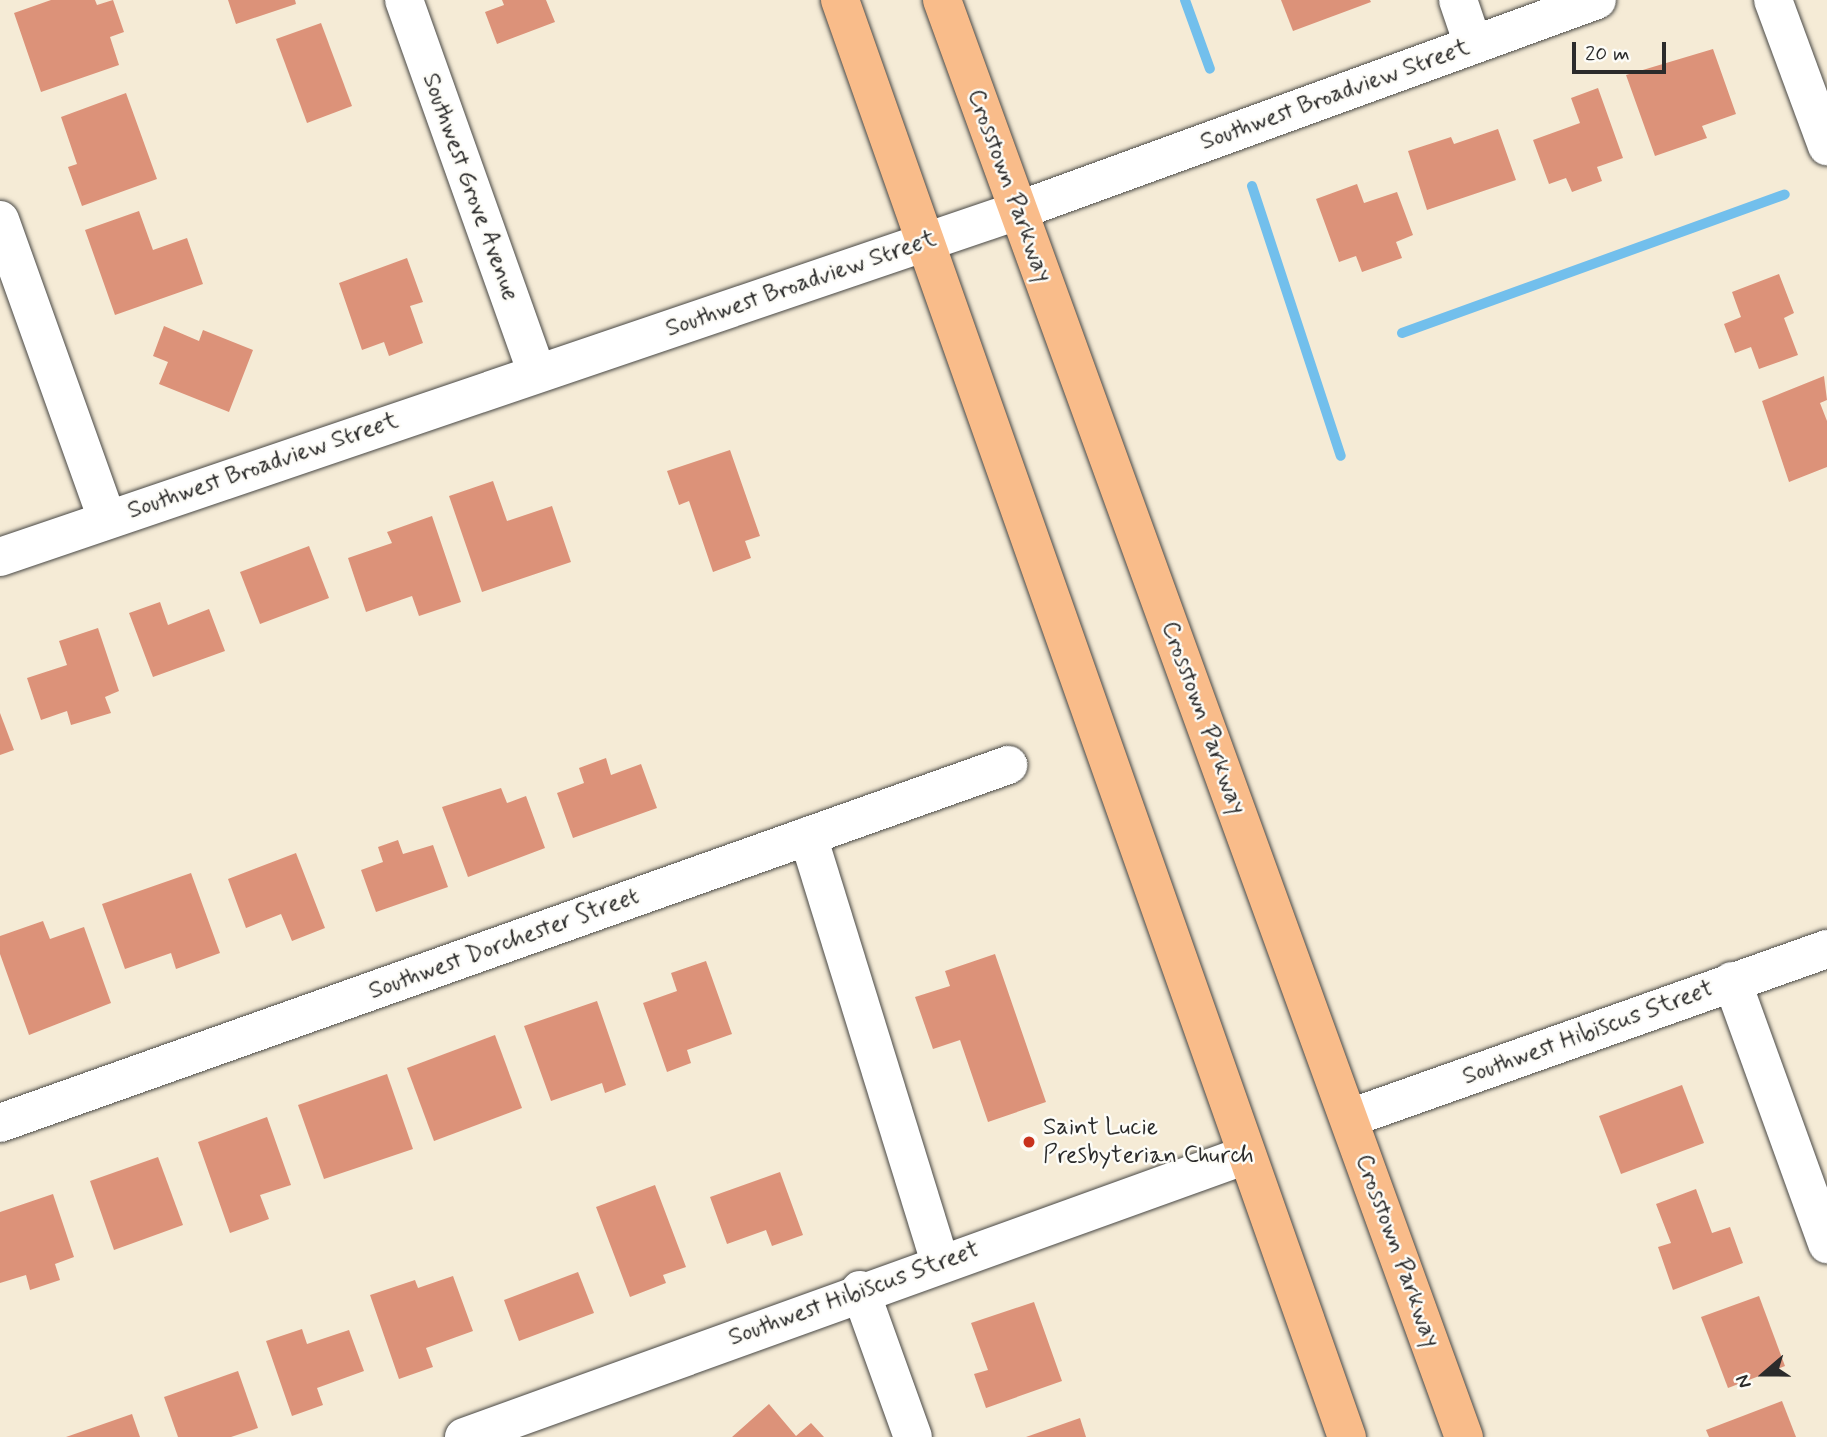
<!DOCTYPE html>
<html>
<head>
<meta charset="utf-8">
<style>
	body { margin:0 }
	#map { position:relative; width:1827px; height:1437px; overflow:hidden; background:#f5ebd6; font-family:Mynerve,sans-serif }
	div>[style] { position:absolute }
	.stream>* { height:10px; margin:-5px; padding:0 5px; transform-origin:5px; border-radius:5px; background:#72bfec }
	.building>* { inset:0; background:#dc9279 }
	.roads { filter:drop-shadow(0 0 2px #494845) drop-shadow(0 0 2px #494845) }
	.minor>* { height:38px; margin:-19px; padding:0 19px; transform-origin:19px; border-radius:19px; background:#fff }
	.major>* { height:38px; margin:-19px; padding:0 19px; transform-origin:19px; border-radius:19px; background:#f9bc8a }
	.dots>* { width:19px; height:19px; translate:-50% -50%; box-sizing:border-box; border:4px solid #fdfcf7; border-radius:50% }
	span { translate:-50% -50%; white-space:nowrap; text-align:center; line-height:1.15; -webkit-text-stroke:5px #fdfcf7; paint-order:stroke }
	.street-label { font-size:24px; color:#2b2b2b }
	.poi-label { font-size:24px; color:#2b2b2b }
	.left { translate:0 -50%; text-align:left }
	.north { position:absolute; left:1729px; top:1339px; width:70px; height:70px; -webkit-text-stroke:5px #fdfcf7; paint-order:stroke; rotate:250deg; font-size:19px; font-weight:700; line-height:28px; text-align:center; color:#2b2b2b }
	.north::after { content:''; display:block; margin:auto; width:24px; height:32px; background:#2b2b2b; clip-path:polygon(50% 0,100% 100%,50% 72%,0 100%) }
	.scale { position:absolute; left:1572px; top:42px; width:94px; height:32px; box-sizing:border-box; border:4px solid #2b2b2b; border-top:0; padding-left:9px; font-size:21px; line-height:24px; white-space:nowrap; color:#2b2b2b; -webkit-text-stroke:5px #fdfcf7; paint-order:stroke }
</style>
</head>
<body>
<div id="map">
	<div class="stream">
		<div style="left:1185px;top:0;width:73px;rotate:70.1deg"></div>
		<div style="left:1252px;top:186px;width:284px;rotate:71.8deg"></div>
		<div style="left:1402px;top:333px;width:407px;rotate:-19.9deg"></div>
	</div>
	<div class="building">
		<div style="clip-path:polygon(51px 0,95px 0,97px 5px,113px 0,124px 32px,110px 37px,119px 65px,41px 92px,14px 13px)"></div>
		<div style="clip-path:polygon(228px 0,295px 0,296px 4px,236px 24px)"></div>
		<div style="clip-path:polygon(502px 0,546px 0,555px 22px,497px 44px,485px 12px,504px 5px)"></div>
		<div style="clip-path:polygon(1281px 0,1370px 0,1371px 2px,1293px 31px)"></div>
		<div style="clip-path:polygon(321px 23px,352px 106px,307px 123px,276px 39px)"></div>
		<div style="clip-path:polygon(1713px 49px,1736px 114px,1702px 126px,1707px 138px,1655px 156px,1626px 75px)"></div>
		<div style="clip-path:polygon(1598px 88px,1623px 158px,1597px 167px,1602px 181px,1572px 192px,1566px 178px,1549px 184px,1533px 140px,1580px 123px,1571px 98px)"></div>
		<div style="clip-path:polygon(126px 93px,157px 179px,82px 206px,68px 167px,77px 164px,61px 117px)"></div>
		<div style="clip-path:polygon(1498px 129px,1516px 180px,1427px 210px,1408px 151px,1451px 137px,1454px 144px)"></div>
		<div style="clip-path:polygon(1357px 184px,1364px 203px,1397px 192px,1413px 235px,1396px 242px,1402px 258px,1362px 272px,1356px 256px,1339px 262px,1316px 199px)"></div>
		<div style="clip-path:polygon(139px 211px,153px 250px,187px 238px,203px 284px,115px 315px,85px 230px)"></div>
		<div style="clip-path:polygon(407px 258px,423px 302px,410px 306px,423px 343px,389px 356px,384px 342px,362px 350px,339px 283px)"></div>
		<div style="clip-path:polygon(1779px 274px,1794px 313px,1784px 318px,1798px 355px,1759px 369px,1751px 347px,1735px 353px,1724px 324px,1741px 317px,1732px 292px)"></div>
		<div style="clip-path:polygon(164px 326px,199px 341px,203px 330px,253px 350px,229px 412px,159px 384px,168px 362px,153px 356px)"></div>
		<div style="clip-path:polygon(1824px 376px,1827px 400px,1820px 403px,1827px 421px,1827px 467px,1789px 482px,1762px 401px)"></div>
		<div style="clip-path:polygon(730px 450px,760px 536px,745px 541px,751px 558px,713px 572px,689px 501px,679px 505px,667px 471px)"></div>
		<div style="clip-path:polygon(493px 481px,507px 521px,552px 506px,571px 562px,482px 592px,449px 496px)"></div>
		<div style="clip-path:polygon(432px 516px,461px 602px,419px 616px,412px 596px,366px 612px,348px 558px,392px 543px,387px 532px)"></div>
		<div style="clip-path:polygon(309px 546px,329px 598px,260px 624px,240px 572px)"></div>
		<div style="clip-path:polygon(160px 602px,168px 625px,209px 609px,225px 651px,153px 677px,129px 613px)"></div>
		<div style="clip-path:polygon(98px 628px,119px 691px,105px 697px,111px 713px,71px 725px,67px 711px,41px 720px,27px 678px,67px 665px,59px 641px)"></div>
		<div style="clip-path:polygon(0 713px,14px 750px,0 755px)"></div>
		<div style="clip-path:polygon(606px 758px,611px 775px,641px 764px,657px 808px,573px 838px,557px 793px,584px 783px,579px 768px)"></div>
		<div style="clip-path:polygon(501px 788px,507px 803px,526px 796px,545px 848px,468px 877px,442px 807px)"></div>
		<div style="clip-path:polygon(398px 840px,403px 854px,433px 845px,448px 887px,376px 912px,361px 870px,383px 862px,378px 847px)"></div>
		<div style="clip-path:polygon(296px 853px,325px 928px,292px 941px,281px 914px,246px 928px,228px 879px)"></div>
		<div style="clip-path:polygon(191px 873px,220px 953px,176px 969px,171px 953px,125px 969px,102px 904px)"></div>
		<div style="clip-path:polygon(43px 921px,50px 939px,84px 927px,111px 1003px,29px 1035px,0 954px,0 936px)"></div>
		<div style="clip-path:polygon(995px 954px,1046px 1102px,988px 1122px,960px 1040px,933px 1049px,915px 997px,950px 986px,945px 971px)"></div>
		<div style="clip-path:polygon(706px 961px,732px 1034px,687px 1050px,691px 1063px,667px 1072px,643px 1003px,677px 991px,671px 973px)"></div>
		<div style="clip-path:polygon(597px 1001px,626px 1085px,605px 1093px,602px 1083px,551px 1101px,524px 1026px)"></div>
		<div style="clip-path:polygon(495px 1035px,522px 1108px,434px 1141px,407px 1068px)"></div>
		<div style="clip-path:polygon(387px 1074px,413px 1149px,324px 1179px,298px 1105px)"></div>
		<div style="clip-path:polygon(1682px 1085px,1704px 1143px,1621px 1174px,1599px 1116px)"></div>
		<div style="clip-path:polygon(267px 1117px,291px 1185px,260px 1195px,269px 1219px,230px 1233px,198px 1142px)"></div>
		<div style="clip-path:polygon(158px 1157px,183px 1225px,114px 1250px,90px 1181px)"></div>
		<div style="clip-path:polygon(780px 1172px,803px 1235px,772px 1246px,766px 1230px,727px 1244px,710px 1197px)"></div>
		<div style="clip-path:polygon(655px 1185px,686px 1267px,663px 1275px,666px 1283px,630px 1297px,596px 1207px)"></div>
		<div style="clip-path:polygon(1696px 1189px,1712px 1233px,1730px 1227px,1743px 1263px,1673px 1290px,1658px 1247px,1671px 1243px,1656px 1204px)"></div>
		<div style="clip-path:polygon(53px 1194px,74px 1257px,55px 1264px,60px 1280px,30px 1290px,26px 1275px,0 1283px,0 1212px)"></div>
		<div style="clip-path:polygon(578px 1272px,594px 1313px,519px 1341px,504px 1300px)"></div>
		<div style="clip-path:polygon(453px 1276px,473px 1331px,426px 1348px,433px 1367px,399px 1379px,370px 1295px,415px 1280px,418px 1288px)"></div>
		<div style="clip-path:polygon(1759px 1296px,1785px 1366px,1728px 1388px,1701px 1317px)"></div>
		<div style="clip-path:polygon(1034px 1302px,1062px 1381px,986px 1408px,974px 1374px,988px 1370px,971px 1323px)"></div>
		<div style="clip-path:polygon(302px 1329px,307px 1344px,349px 1330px,364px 1371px,317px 1388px,323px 1405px,292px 1416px,266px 1341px)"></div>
		<div style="clip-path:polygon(238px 1371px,258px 1428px,231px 1437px,178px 1437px,164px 1397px)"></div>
		<div style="clip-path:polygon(1782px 1401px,1796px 1437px,1709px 1437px,1706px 1430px)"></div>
		<div style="clip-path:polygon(769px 1404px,796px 1436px,811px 1423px,824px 1437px,732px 1437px)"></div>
		<div style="clip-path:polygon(132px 1414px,140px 1437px,66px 1437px)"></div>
		<div style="clip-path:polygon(1080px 1418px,1086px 1437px,1026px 1437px)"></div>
	</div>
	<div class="roads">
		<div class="minor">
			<div style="left:404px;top:0;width:396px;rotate:70.4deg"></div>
			<div style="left:1458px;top:0;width:46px;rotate:71.2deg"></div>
			<div style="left:1773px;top:0;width:156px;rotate:69.7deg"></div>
			<div style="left:0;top:220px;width:318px;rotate:70.3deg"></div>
			<div style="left:0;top:557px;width:1074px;rotate:-18.79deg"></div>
			<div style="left:1017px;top:211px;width:617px;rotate:-19.99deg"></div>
			<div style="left:808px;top:836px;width:446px;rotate:72.8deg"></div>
			<div style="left:1732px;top:981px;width:280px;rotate:70.1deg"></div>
			<div style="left:1350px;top:1118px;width:506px;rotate:-19.51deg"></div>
			<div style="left:0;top:1123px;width:1070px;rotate:-19.55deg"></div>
			<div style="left:860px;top:1290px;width:156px;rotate:70.2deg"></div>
			<div style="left:464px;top:1437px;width:831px;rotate:-19.83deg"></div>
		</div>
		<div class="major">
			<div style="left:840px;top:0;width:1524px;rotate:70.57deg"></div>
			<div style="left:942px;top:0;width:1529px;rotate:70.04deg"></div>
		</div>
	</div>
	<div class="dots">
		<div style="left:1029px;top:1142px;background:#c8321e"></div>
	</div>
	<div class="street-label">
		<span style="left:1335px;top:95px;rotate:-20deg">Southwest Broadview Street</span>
		<span style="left:1009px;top:186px;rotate:70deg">Crosstown Parkway</span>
		<span style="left:470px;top:187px;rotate:70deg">Southwest Grove Avenue</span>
		<span style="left:801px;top:284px;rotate:-19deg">Southwest Broadview Street</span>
		<span style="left:263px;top:466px;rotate:-19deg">Southwest Broadview Street</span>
		<span style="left:1203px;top:718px;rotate:70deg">Crosstown Parkway</span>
		<span style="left:504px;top:944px;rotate:-20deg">Southwest Dorchester Street</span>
		<span style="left:1588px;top:1033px;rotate:-20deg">Southwest Hibiscus Street</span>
		<span style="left:1397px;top:1251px;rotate:70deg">Crosstown Parkway</span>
		<span style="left:854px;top:1294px;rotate:-20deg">Southwest Hibiscus Street</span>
	</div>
	<div class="poi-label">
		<span class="left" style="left:1043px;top:1142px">Saint Lucie<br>Presbyterian Church</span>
	</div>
	<div class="north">N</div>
	<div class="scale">20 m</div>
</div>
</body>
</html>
